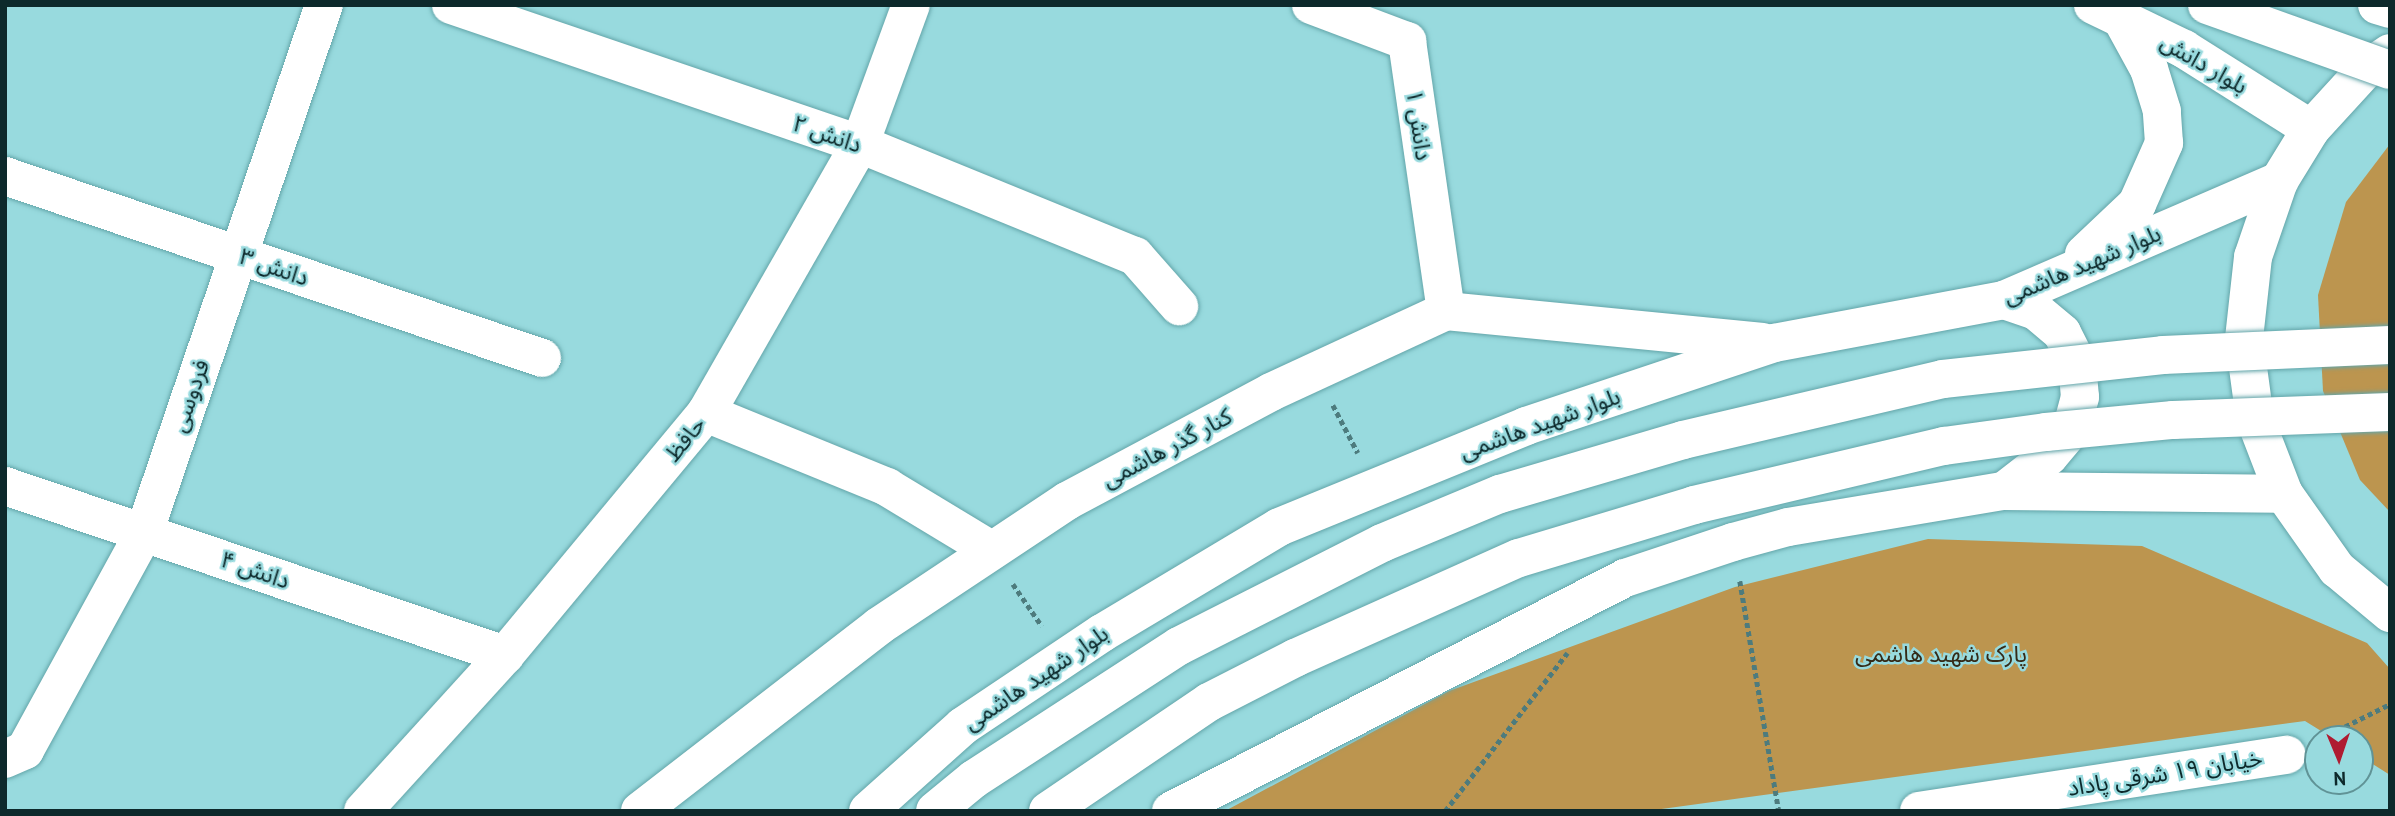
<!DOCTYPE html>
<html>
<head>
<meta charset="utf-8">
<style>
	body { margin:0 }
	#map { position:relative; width:2395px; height:816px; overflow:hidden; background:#98dade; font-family:"PT Sans","Noto Sans Arabic",sans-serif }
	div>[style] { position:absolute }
	.green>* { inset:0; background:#bc954f }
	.path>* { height:4.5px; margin-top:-2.25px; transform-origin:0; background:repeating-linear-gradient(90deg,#4d7b7d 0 5px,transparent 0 8.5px) }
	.roads { filter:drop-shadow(0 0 2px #63a5a9) drop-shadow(0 0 2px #63a5a9) }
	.minor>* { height:38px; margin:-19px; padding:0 19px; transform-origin:19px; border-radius:19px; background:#fff }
	.major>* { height:38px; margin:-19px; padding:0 19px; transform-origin:19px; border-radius:19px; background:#fff }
	.bridges { filter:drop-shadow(0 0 2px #63a5a9) drop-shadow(0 0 2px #63a5a9) }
	.major-bridge>* { height:38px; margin:-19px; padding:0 19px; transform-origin:19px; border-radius:19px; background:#fff }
	span { translate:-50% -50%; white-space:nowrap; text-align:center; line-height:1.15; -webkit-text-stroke:5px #98dade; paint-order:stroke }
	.street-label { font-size:23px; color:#0d292b }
	.park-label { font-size:23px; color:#352a17 }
	.frame { position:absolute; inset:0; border:7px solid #0d292b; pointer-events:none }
	.north { position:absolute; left:2304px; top:725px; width:70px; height:70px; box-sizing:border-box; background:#98dade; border:2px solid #609396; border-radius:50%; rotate:178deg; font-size:19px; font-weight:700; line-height:28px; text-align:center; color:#0d292b }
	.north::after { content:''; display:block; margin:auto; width:24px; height:32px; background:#af1b31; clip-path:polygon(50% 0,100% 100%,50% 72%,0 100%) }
</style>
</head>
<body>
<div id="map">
	<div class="green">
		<div style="clip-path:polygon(2390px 144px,2390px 512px,2360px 480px,2323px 391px,2318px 295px,2346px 202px)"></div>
		<div style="clip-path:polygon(1928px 539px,2142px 546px,2367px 643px,2390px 669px,2390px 775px,2360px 756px,2360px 739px,2334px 739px,2305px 721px,1647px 811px,1225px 811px,1449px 691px,1735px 587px)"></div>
	</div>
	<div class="path">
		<div style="left:1333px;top:405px;width:54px;rotate:62.5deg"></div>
		<div style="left:1740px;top:581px;width:233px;rotate:80.4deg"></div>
		<div style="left:1013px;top:584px;width:51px;rotate:55.4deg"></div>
		<div style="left:2322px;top:738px;width:76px;rotate:-26.6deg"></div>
		<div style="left:1445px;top:811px;width:200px;rotate:-52.3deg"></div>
	</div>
	<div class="roads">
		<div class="minor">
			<div style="left:451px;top:5px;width:432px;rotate:18.8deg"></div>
			<div style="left:860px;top:144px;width:297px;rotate:22.2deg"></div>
			<div style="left:1135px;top:256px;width:67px;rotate:48.7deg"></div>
			<div style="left:1311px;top:5px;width:103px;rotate:20.6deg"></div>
			<div style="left:1407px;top:41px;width:273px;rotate:81.8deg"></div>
			<div style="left:5px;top:176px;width:567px;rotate:18.72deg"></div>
			<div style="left:706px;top:413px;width:196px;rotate:22.2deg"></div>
			<div style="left:887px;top:487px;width:122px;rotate:31.2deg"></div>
			<div style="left:5px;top:486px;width:528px;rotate:18.68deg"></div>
			<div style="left:5px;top:759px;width:22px;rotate:-24deg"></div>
			<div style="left:25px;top:750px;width:247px;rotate:-61.3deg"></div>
			<div style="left:144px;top:533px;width:558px;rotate:-71.18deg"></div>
			<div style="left:363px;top:811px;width:211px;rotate:-47.7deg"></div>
			<div style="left:505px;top:655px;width:315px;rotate:-50.3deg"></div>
			<div style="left:706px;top:413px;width:310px;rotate:-60.2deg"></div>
			<div style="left:860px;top:144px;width:148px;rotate:-69.9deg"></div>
			<div style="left:1919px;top:811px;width:372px;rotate:-8.7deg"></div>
		</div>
		<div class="major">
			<div style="left:2093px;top:5px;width:101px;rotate:25.8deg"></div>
			<div style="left:2184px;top:49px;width:150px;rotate:32.2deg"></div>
			<div style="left:2377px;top:5px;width:14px;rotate:17deg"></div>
			<div style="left:2390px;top:53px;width:29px;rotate:146deg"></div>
			<div style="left:2366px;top:69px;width:81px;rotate:132.5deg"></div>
			<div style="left:2311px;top:129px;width:61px;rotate:121.6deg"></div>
			<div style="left:2279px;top:181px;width:80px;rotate:108.9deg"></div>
			<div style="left:2253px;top:257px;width:81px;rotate:96.3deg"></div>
			<div style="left:2244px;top:338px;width:82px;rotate:82.3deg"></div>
			<div style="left:2255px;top:419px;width:80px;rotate:68.9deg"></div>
			<div style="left:2284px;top:494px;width:92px;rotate:54.8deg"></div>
			<div style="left:2337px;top:569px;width:69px;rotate:39.7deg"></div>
			<div style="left:2084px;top:254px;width:73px;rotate:-43.3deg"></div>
			<div style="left:2137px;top:204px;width:67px;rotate:-66.1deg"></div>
			<div style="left:2164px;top:143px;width:32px;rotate:-94deg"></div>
			<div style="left:2162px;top:111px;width:44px;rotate:-107.2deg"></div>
			<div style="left:2149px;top:69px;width:58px;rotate:-118.8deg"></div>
			<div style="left:2004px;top:300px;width:34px;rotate:19deg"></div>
			<div style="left:2036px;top:311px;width:34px;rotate:40deg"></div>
			<div style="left:2062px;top:333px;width:34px;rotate:63deg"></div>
			<div style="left:2077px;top:363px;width:34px;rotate:85deg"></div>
			<div style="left:2080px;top:397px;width:34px;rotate:105deg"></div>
			<div style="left:2071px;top:430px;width:34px;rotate:130deg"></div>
			<div style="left:2049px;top:456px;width:57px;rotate:142.1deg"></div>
			<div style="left:640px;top:811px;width:302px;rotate:-37.7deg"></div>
			<div style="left:879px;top:626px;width:226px;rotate:-33.6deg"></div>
			<div style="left:1067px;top:501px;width:231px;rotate:-28.1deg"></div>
			<div style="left:1271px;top:392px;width:193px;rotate:-24.8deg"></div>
			<div style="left:1446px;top:311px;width:318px;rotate:5.6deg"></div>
			<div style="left:868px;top:811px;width:127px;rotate:-41.8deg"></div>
			<div style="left:963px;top:726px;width:167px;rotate:-33.8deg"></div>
			<div style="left:1102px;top:633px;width:206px;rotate:-30.9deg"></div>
			<div style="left:1279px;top:527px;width:267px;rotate:-22.2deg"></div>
			<div style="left:1526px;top:426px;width:262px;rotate:-18.5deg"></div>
			<div style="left:1774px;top:343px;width:234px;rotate:-10.6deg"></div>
			<div style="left:2004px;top:300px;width:300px;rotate:-23.4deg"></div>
			<div style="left:1171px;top:811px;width:510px;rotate:-27.17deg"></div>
			<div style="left:1625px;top:578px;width:114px;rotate:-18.4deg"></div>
			<div style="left:1733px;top:542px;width:57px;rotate:-15.3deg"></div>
			<div style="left:1788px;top:527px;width:219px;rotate:-9.5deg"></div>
			<div style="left:2004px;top:491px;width:280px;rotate:0.6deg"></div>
		</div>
	</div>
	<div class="bridges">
		<div class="major-bridge">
			<div style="left:2207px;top:5px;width:194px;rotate:19.6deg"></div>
			<div style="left:935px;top:811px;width:50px;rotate:-39.4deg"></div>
			<div style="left:974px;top:779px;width:244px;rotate:-33deg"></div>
			<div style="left:1179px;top:646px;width:228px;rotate:-26.9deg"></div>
			<div style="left:1382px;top:543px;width:128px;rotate:-22.6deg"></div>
			<div style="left:1500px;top:494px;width:191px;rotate:-16.4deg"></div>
			<div style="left:1683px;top:440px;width:267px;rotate:-13.2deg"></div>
			<div style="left:1943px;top:379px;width:221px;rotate:-6.2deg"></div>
			<div style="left:2163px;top:355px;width:227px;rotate:-2.5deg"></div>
			<div style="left:1048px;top:811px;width:194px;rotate:-34.1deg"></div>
			<div style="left:1209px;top:702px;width:97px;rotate:-27.1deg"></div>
			<div style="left:1295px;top:658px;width:245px;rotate:-24.1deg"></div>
			<div style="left:1519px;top:558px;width:183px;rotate:-16.8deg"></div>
			<div style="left:1694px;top:505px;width:257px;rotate:-13.3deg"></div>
			<div style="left:1944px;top:446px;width:103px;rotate:-7.8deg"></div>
			<div style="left:2046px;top:432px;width:128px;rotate:-5.4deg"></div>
			<div style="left:2173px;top:420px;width:217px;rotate:-2.1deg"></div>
		</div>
	</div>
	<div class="street-label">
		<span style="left:2204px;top:64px;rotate:30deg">بلوار دانش</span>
		<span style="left:1419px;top:125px;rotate:82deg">دانش ۱</span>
		<span style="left:827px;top:134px;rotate:19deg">دانش ۲</span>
		<span style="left:2082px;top:265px;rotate:-23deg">بلوار شهید هاشمی</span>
		<span style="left:274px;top:267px;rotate:19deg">دانش ۳</span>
		<span style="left:190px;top:396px;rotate:-71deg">فردوسی</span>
		<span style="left:1540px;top:424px;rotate:-20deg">بلوار شهید هاشمی</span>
		<span style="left:685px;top:439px;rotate:-51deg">حافظ</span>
		<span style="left:1167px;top:448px;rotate:-28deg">کنار گذر هاشمی</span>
		<span style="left:255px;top:570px;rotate:19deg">دانش ۴</span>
		<span style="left:1036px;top:678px;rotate:-34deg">بلوار شهید هاشمی</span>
		<span style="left:2165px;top:773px;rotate:-9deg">خیابان ۱۹ شرقی پاداد</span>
	</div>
	<div class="park-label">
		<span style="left:1941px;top:654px">پارک شهید هاشمی</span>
	</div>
	<div class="frame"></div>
	<div class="north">N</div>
</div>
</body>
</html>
